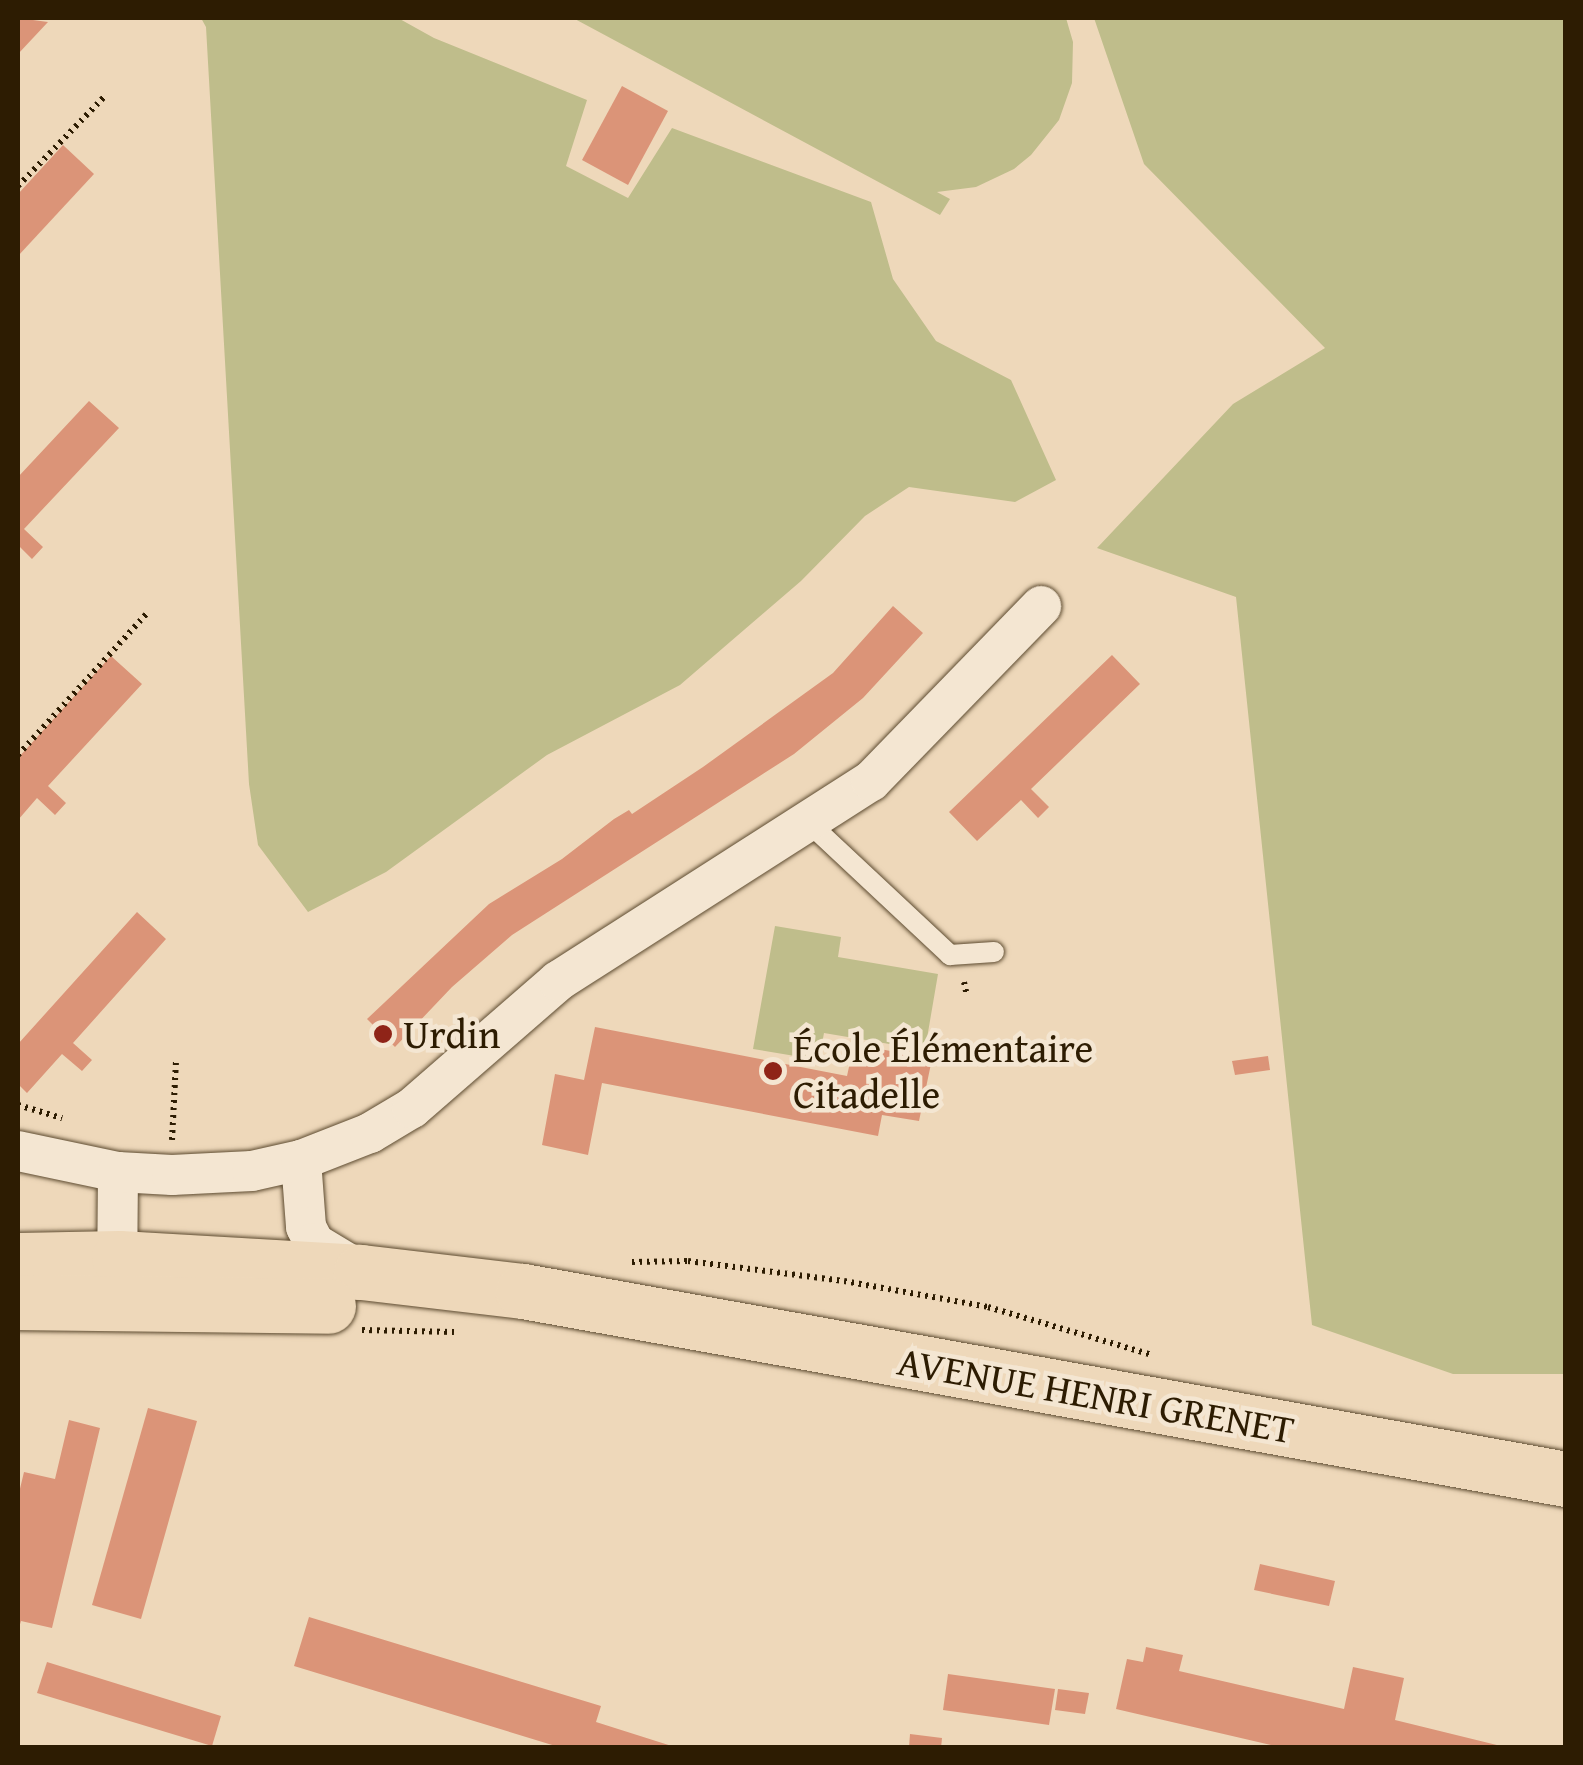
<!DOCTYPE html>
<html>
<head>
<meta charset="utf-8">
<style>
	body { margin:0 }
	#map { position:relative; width:1583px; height:1765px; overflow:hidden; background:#eed8ba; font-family:"Gentium Book Plus",serif }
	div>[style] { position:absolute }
	.green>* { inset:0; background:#bfbd8b }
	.building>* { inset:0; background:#db9478 }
	.path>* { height:6px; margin-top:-3px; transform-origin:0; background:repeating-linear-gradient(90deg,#2d1c02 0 2.5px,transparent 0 7.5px) }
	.roads { filter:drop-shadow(0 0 2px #5d4b30) drop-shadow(0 0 2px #5d4b30) }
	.lane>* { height:20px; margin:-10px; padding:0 10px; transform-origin:10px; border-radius:10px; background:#f4e6d2 }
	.street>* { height:40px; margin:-20px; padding:0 20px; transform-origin:20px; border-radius:20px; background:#f4e6d2 }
	.primary>* { height:55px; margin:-27.5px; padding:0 27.5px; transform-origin:27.5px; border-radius:27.5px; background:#eed8ba }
	.dots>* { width:28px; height:28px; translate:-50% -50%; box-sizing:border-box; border:5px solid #f4e6d2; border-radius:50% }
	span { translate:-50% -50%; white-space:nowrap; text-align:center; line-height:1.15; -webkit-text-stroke:9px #f4e6d2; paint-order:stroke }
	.poi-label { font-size:40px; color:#2d1c02 }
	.left { translate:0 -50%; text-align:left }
	.street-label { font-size:40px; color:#2d1c02 }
	.frame { position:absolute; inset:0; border:20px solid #2d1c02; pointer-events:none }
</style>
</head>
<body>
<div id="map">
	<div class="green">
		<div style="clip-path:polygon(201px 18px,398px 18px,434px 38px,587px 100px,566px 166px,628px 198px,672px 128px,871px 202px,893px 279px,936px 341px,1011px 380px,1056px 480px,1015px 502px,909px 487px,865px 516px,801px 581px,680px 685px,547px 755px,386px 872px,308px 912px,258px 845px,249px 784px,206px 27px)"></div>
		<div style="clip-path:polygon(573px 18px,1066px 18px,1073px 42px,1072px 83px,1059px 120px,1031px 155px,1014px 169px,976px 187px,937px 192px,950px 199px,940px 215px)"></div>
		<div style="clip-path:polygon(1094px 18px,1565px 18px,1565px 1374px,1453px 1374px,1312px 1325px,1236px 597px,1097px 548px,1233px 404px,1325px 348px,1144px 164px)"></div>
		<div style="clip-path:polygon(775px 926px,841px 937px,838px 957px,938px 974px,925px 1050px,824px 1033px,819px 1060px,753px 1049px)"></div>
	</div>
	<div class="building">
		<div style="clip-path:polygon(18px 18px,48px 22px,18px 54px)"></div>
		<div style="clip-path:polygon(622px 86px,668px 111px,628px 185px,582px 160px)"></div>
		<div style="clip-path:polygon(63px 145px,94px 174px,18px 256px,18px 194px)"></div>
		<div style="clip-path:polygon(89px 401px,119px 428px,24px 529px,43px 547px,32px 559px,18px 545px,18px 477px)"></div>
		<div style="clip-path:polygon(893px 606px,923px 633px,863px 698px,794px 754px,512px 935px,452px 987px,395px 1047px,367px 1019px,489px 904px,562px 859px,614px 819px,629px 810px,632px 814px,703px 767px,833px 673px)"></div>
		<div style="clip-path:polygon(1112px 655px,1140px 684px,1031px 789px,1049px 807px,1038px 818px,1021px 800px,977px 841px,949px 812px)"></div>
		<div style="clip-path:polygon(111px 656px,142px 684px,48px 786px,66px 803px,55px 815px,37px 798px,18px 820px,18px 758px)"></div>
		<div style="clip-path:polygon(137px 912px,166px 939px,73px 1043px,92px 1060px,82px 1071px,62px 1054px,27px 1093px,18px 1084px,18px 1044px)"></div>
		<div style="clip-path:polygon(595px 1027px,847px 1076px,854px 1044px,932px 1059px,919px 1121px,882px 1115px,878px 1136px,602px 1083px,588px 1155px,542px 1145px,555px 1074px,584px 1080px)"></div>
		<div style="clip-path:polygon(1268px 1056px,1270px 1070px,1235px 1075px,1232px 1061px)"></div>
		<div style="clip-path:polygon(148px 1408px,197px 1421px,141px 1619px,92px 1605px)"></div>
		<div style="clip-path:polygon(69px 1420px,100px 1428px,52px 1628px,21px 1621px,18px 1631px,18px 1497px,24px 1472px,55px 1479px)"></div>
		<div style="clip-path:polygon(1260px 1564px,1335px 1581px,1329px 1606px,1254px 1590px)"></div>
		<div style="clip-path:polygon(309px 1617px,601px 1706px,596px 1722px,678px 1748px,562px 1748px,294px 1666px)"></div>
		<div style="clip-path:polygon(1146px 1647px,1183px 1655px,1179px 1671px,1344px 1709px,1353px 1667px,1404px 1678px,1395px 1720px,1509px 1748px,1284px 1748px,1116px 1709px,1127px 1659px,1143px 1662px)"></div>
		<div style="clip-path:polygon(47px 1662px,221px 1716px,212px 1746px,37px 1693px)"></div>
		<div style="clip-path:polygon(948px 1674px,1055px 1689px,1049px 1725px,943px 1710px)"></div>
		<div style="clip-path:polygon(1058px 1689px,1089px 1693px,1085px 1714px,1055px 1710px)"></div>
		<div style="clip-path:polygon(910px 1734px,942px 1738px,941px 1748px,909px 1748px)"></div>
	</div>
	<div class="path">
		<div style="left:18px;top:186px;width:125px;rotate:-46deg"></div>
		<div style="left:18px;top:755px;width:192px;rotate:-47.7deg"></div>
		<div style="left:964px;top:982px;width:14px;rotate:78deg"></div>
		<div style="left:18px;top:1105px;width:46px;rotate:16.5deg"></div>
		<div style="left:172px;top:1140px;width:78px;rotate:-87.1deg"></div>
		<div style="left:632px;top:1262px;width:56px;rotate:-1deg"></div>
		<div style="left:688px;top:1261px;width:157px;rotate:7.3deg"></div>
		<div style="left:844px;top:1281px;width:146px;rotate:10.2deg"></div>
		<div style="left:988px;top:1307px;width:168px;rotate:16.3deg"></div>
		<div style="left:362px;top:1330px;width:92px;rotate:1.2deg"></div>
	</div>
	<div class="roads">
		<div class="lane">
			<div style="left:808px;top:822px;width:195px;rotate:43.1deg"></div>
			<div style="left:950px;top:955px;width:44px;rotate:-3.9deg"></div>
		</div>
		<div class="street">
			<div style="left:18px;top:1151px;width:102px;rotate:11.9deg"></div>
			<div style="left:118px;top:1172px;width:112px;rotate:90.5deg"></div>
			<div style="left:301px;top:1160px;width:67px;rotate:85.7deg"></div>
			<div style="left:306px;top:1227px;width:18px;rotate:63deg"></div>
			<div style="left:314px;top:1243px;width:50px;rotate:31.2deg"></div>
			<div style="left:118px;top:1172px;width:54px;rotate:3.2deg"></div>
			<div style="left:172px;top:1175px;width:80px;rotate:-2.9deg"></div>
			<div style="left:252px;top:1171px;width:50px;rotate:-12.7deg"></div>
			<div style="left:301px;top:1160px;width:74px;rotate:-21.4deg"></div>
			<div style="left:370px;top:1133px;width:49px;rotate:-30.8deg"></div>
			<div style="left:412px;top:1108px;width:194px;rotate:-41deg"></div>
			<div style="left:558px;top:981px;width:371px;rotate:-32.6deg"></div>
			<div style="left:871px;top:781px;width:244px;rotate:-45.8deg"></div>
		</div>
		<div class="primary">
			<div style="left:18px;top:1260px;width:101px;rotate:-1.1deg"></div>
			<div style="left:119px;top:1258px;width:242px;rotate:3.3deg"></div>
			<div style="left:361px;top:1272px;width:163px;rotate:6.7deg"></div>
			<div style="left:523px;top:1291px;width:1060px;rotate:10.22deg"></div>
			<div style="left:18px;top:1302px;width:310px;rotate:0.7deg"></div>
		</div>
	</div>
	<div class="dots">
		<div style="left:383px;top:1034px;background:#8f2418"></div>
		<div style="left:773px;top:1071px;background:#8f2418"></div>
	</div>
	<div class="poi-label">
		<span class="left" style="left:403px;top:1034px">Urdin</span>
		<span class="left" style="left:793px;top:1071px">École Élémentaire<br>Citadelle</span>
	</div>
	<div class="street-label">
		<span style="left:1096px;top:1395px;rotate:10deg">AVENUE HENRI GRENET</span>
	</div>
	<div class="frame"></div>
</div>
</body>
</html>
